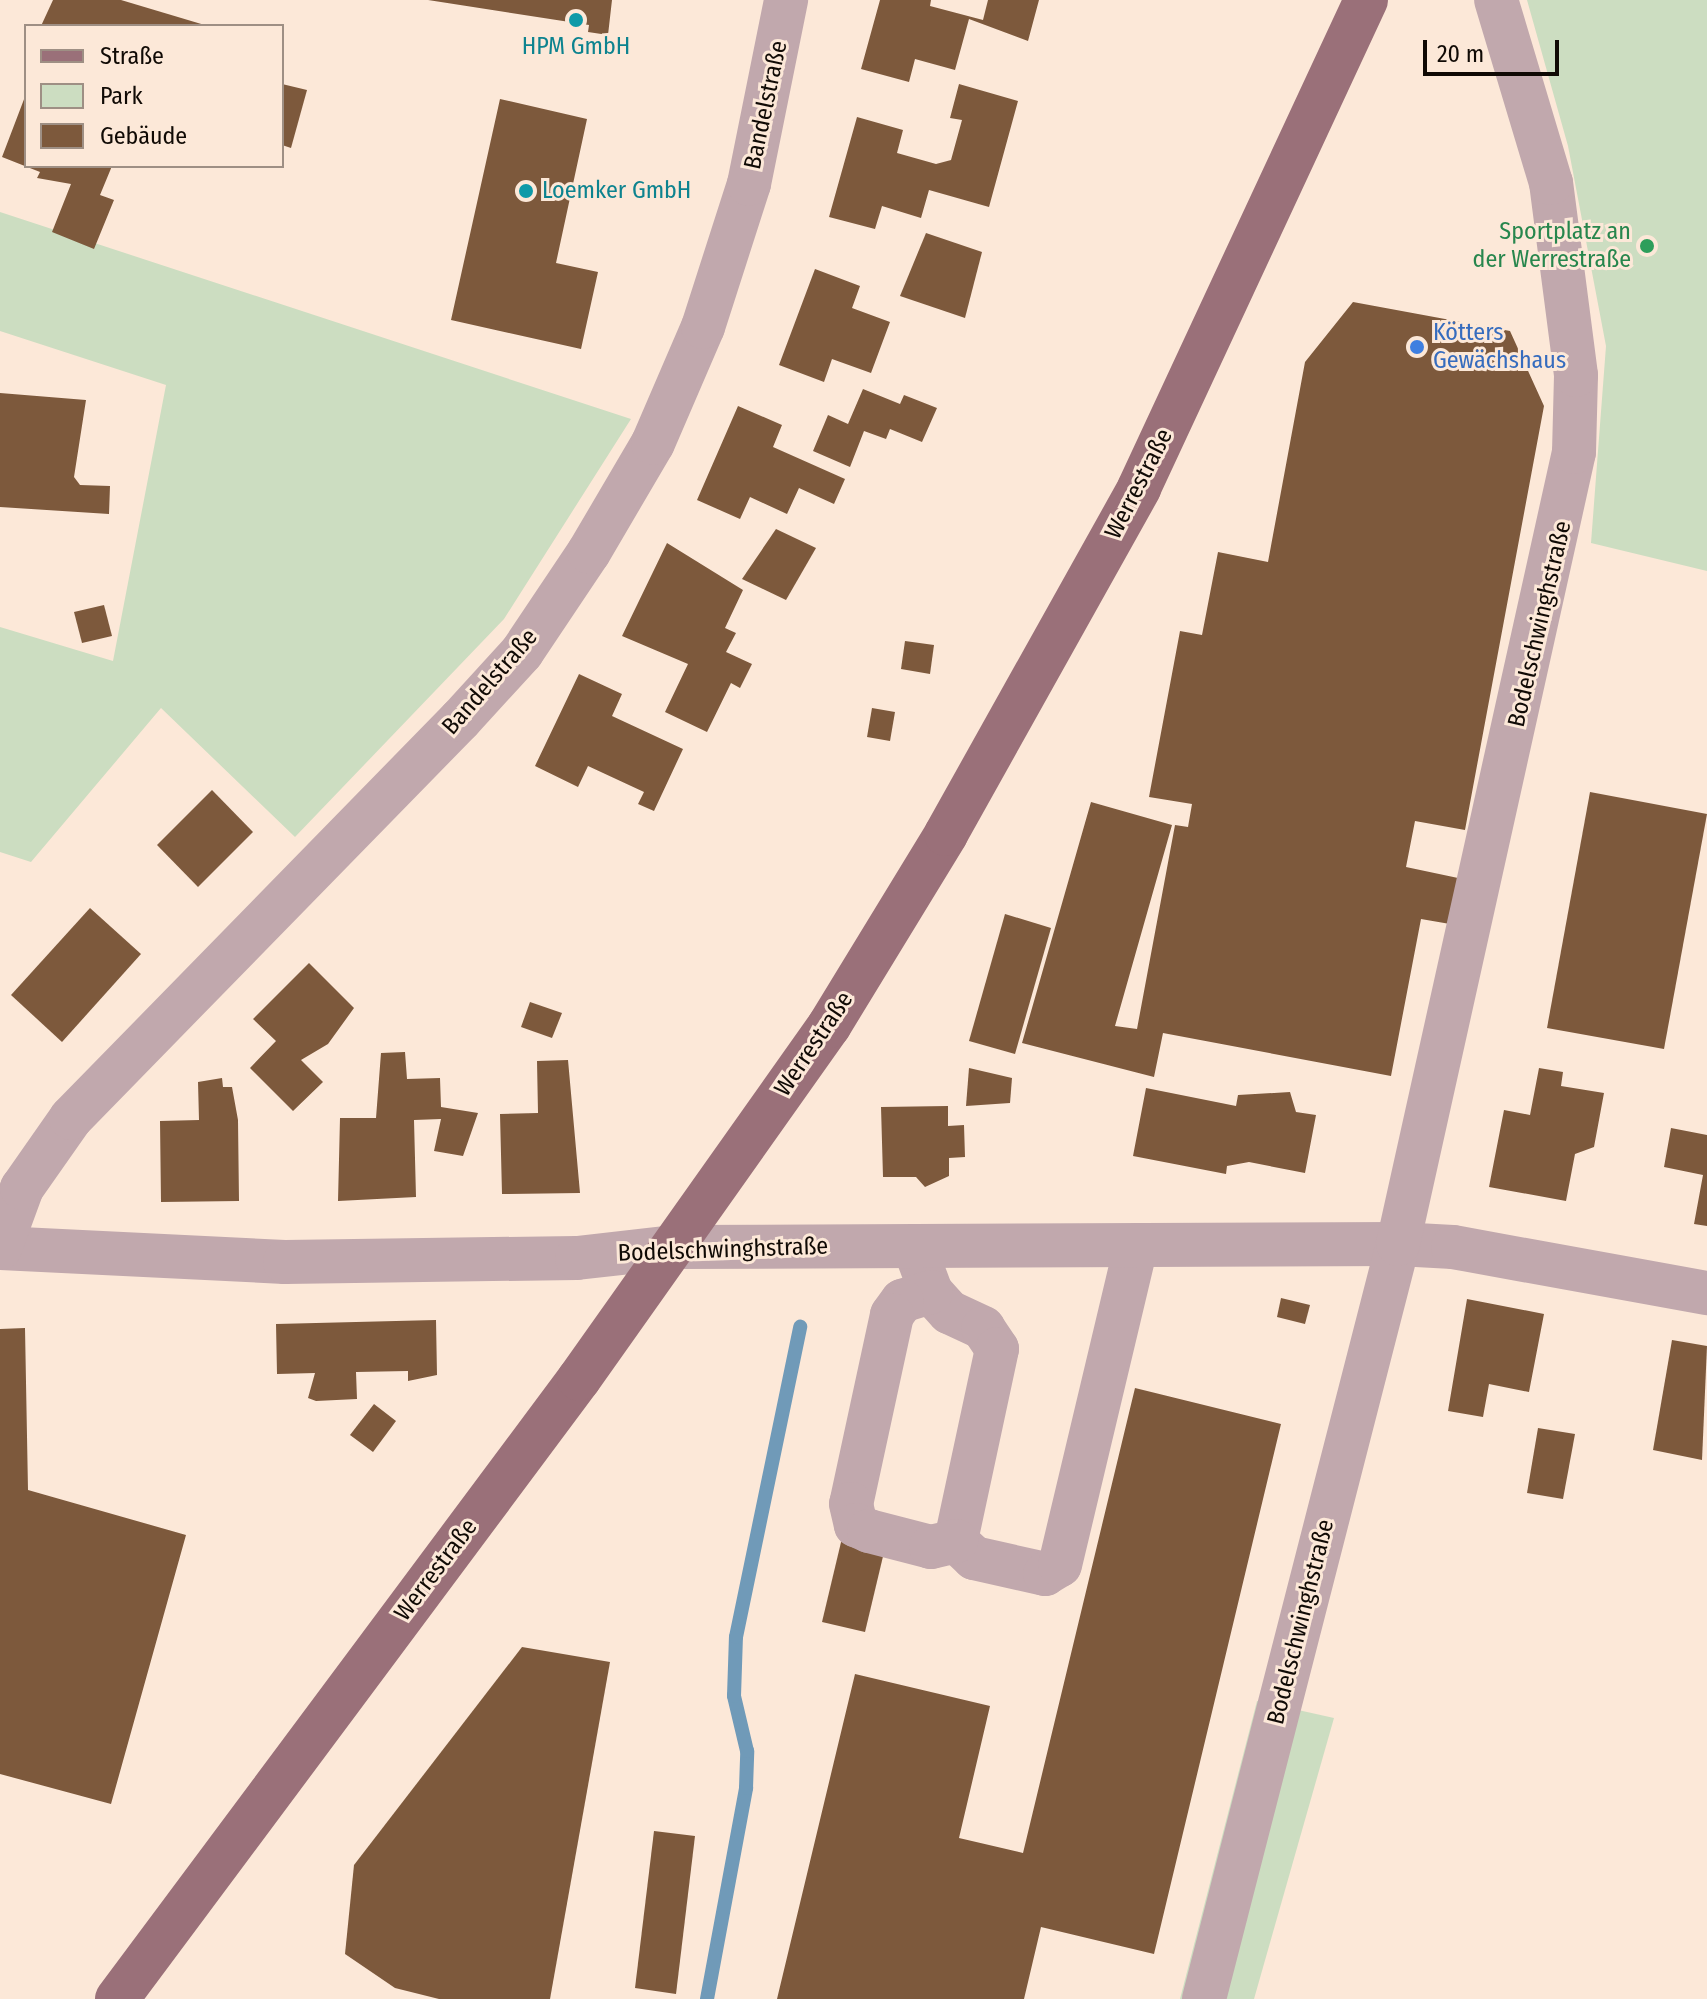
<!DOCTYPE html>
<html>
<head>
<meta charset="utf-8">
<style>
	body { margin:0 }
	#map { position:relative; width:1707px; height:1999px; overflow:hidden; background:#fce8d8; font-family:"Fira Sans Condensed",sans-serif }
	div>[style] { position:absolute }
	.green>* { inset:0; background:#ccddc1 }
	.stream>* { height:14px; margin:-7px; padding:0 7px; transform-origin:7px; border-radius:7px; background:#709ab8 }
	.building>* { inset:0; background:#7d593c }
	.minor>* { height:44px; margin:-22px; padding:0 22px; transform-origin:22px; border-radius:22px; background:#c1a8ad }
	.major>* { height:44px; margin:-22px; padding:0 22px; transform-origin:22px; border-radius:22px; background:#9a7079 }
	.dots>* { width:22px; height:22px; translate:-50% -50%; box-sizing:border-box; border:4px solid #fce8d8; border-radius:50% }
	span { translate:-50% -50%; white-space:nowrap; text-align:center; line-height:1.15; -webkit-text-stroke:6px #fce8d8; paint-order:stroke }
	.culture-label { font-size:24px; color:#0d838f }
	.left { translate:0 -50%; text-align:left }
	.street-label { font-size:24px; color:#100a05 }
	.leisure-label { font-size:24px; color:#27864d }
	.right { translate:-100% -50%; text-align:right }
	.shop-label { font-size:24px; color:#366cbe }
	.legend { position:absolute; left:24px; top:24px; width:260px; height:144px; box-sizing:border-box; background:#fce8d8; border:2px solid #9e8f84; margin:0; padding:10px 14px; list-style:none; font-size:24px; color:#100a05 }
	.legend li { display:flex; align-items:center; gap:16px; height:40px }
	.legend b { width:40px; border:2px solid #9e8f84 }
	.scale { position:absolute; left:1423px; top:40px; width:136px; height:36px; box-sizing:border-box; border:4px solid #100a05; border-top:0; padding-left:10px; font-size:24px; line-height:28px; white-space:nowrap; color:#100a05; -webkit-text-stroke:6px #fce8d8; paint-order:stroke }
</style>
</head>
<body>
<div id="map">
	<div class="green">
		<div style="clip-path:polygon(1527px 0,1707px 0,1707px 571px,1591px 543px,1606px 346px,1568px 146px)"></div>
		<div style="clip-path:polygon(0 212px,631px 419px,504px 619px,295px 837px,161px 708px,31px 862px,0 852px,0 627px,113px 661px,166px 385px,0 331px)"></div>
		<div style="clip-path:polygon(1257px 1701px,1334px 1718px,1254px 1999px,1180px 1999px)"></div>
	</div>
	<div class="stream">
		<div style="left:707px;top:1999px;width:215px;rotate:-79.5deg"></div>
		<div style="left:746px;top:1788px;width:37px;rotate:-88deg"></div>
		<div style="left:747px;top:1751px;width:57px;rotate:-103.3deg"></div>
		<div style="left:734px;top:1696px;width:59px;rotate:-88.1deg"></div>
		<div style="left:736px;top:1637px;width:317px;rotate:-78.3deg"></div>
	</div>
	<div class="building">
		<div style="clip-path:polygon(53px 0,121px 0,208px 26px,41px 26px)"></div>
		<div style="clip-path:polygon(428px 0,612px 0,608px 35px,588px 32px,589px 25px)"></div>
		<div style="clip-path:polygon(880px 0,931px 0,930px 6px,983px 20px,988px 0,1039px 0,1028px 41px,969px 19px,955px 70px,915px 59px,909px 82px,861px 69px)"></div>
		<div style="clip-path:polygon(282px 84px,307px 90px,291px 148px,282px 145px)"></div>
		<div style="clip-path:polygon(959px 84px,1018px 101px,989px 207px,929px 190px,921px 218px,882px 206px,875px 229px,829px 217px,857px 117px,903px 130px,897px 153px,936px 164px,951px 160px,962px 120px,950px 118px)"></div>
		<div style="clip-path:polygon(26px 94px,26px 166px,112px 166px,100px 195px,114px 200px,94px 249px,52px 232px,71px 184px,37px 178px,40px 172px,2px 157px)"></div>
		<div style="clip-path:polygon(500px 99px,587px 119px,556px 263px,598px 272px,581px 349px,451px 320px)"></div>
		<div style="clip-path:polygon(926px 233px,982px 252px,965px 318px,900px 296px)"></div>
		<div style="clip-path:polygon(815px 269px,860px 286px,852px 308px,890px 322px,871px 373px,832px 359px,824px 382px,779px 365px)"></div>
		<div style="clip-path:polygon(1353px 302px,1510px 331px,1544px 406px,1465px 830px,1415px 821px,1406px 867px,1458px 878px,1450px 924px,1421px 919px,1391px 1076px,1163px 1033px,1154px 1077px,1022px 1043px,1091px 802px,1172px 825px,1115px 1026px,1137px 1029px,1175px 825px,1188px 827px,1192px 804px,1149px 797px,1180px 631px,1202px 635px,1218px 552px,1268px 562px,1305px 362px)"></div>
		<div style="clip-path:polygon(863px 389px,900px 404px,904px 395px,937px 408px,922px 442px,890px 429px,886px 439px,864px 431px,850px 467px,813px 451px,828px 415px,848px 424px)"></div>
		<div style="clip-path:polygon(0 393px,86px 400px,74px 477px,80px 485px,110px 486px,109px 514px,0 507px)"></div>
		<div style="clip-path:polygon(738px 406px,782px 425px,773px 447px,845px 479px,834px 504px,799px 488px,787px 514px,750px 497px,740px 519px,697px 500px)"></div>
		<div style="clip-path:polygon(776px 529px,816px 548px,786px 600px,742px 579px)"></div>
		<div style="clip-path:polygon(667px 543px,743px 590px,725px 628px,736px 633px,726px 652px,752px 664px,740px 688px,731px 683px,707px 732px,665px 712px,688px 664px,622px 636px)"></div>
		<div style="clip-path:polygon(104px 605px,112px 636px,82px 643px,74px 612px)"></div>
		<div style="clip-path:polygon(905px 641px,934px 645px,930px 674px,901px 669px)"></div>
		<div style="clip-path:polygon(579px 674px,622px 694px,612px 716px,683px 749px,654px 811px,638px 804px,644px 792px,588px 766px,578px 787px,535px 766px)"></div>
		<div style="clip-path:polygon(872px 708px,895px 712px,890px 741px,867px 737px)"></div>
		<div style="clip-path:polygon(212px 790px,253px 832px,198px 887px,157px 845px)"></div>
		<div style="clip-path:polygon(1590px 792px,1707px 814px,1664px 1049px,1547px 1028px)"></div>
		<div style="clip-path:polygon(90px 908px,141px 954px,62px 1042px,11px 995px)"></div>
		<div style="clip-path:polygon(1005px 914px,1051px 928px,1015px 1054px,969px 1041px)"></div>
		<div style="clip-path:polygon(309px 963px,354px 1008px,328px 1044px,301px 1060px,323px 1082px,293px 1111px,250px 1068px,276px 1041px,253px 1019px)"></div>
		<div style="clip-path:polygon(530px 1002px,562px 1013px,552px 1038px,521px 1027px)"></div>
		<div style="clip-path:polygon(405px 1052px,407px 1079px,440px 1078px,441px 1107px,478px 1113px,463px 1156px,434px 1151px,441px 1119px,414px 1120px,416px 1197px,338px 1201px,340px 1118px,376px 1118px,381px 1053px)"></div>
		<div style="clip-path:polygon(568px 1060px,580px 1193px,502px 1194px,500px 1114px,538px 1113px,537px 1061px)"></div>
		<div style="clip-path:polygon(969px 1068px,1012px 1078px,1010px 1103px,966px 1106px)"></div>
		<div style="clip-path:polygon(1539px 1068px,1563px 1072px,1561px 1086px,1604px 1093px,1594px 1147px,1575px 1154px,1566px 1201px,1489px 1187px,1504px 1110px,1530px 1115px)"></div>
		<div style="clip-path:polygon(222px 1078px,223px 1087px,232px 1087px,238px 1120px,239px 1201px,161px 1202px,160px 1121px,199px 1120px,198px 1082px)"></div>
		<div style="clip-path:polygon(1146px 1088px,1236px 1106px,1238px 1095px,1290px 1092px,1296px 1112px,1316px 1115px,1305px 1173px,1249px 1162px,1227px 1166px,1226px 1174px,1133px 1156px)"></div>
		<div style="clip-path:polygon(948px 1106px,948px 1126px,964px 1125px,965px 1157px,949px 1158px,949px 1176px,925px 1187px,916px 1177px,883px 1177px,881px 1107px)"></div>
		<div style="clip-path:polygon(1671px 1128px,1707px 1135px,1707px 1226px,1694px 1224px,1703px 1175px,1664px 1167px)"></div>
		<div style="clip-path:polygon(1281px 1298px,1310px 1305px,1305px 1324px,1277px 1317px)"></div>
		<div style="clip-path:polygon(1467px 1299px,1544px 1314px,1529px 1392px,1489px 1384px,1483px 1417px,1448px 1411px)"></div>
		<div style="clip-path:polygon(436px 1320px,437px 1375px,408px 1381px,408px 1371px,356px 1372px,357px 1399px,316px 1401px,308px 1398px,315px 1373px,277px 1374px,276px 1324px)"></div>
		<div style="clip-path:polygon(25px 1328px,28px 1490px,186px 1535px,111px 1804px,0 1774px,0 1329px)"></div>
		<div style="clip-path:polygon(1672px 1340px,1707px 1346px,1702px 1460px,1653px 1450px)"></div>
		<div style="clip-path:polygon(1135px 1388px,1281px 1424px,1154px 1954px,1041px 1927px,1024px 1999px,777px 1999px,855px 1674px,990px 1706px,959px 1838px,1023px 1853px)"></div>
		<div style="clip-path:polygon(374px 1404px,396px 1421px,373px 1452px,350px 1435px)"></div>
		<div style="clip-path:polygon(1538px 1428px,1575px 1434px,1563px 1499px,1527px 1493px)"></div>
		<div style="clip-path:polygon(842px 1538px,885px 1548px,865px 1632px,822px 1622px)"></div>
		<div style="clip-path:polygon(522px 1647px,610px 1662px,550px 1999px,439px 1999px,395px 1988px,345px 1954px,354px 1865px)"></div>
		<div style="clip-path:polygon(654px 1831px,695px 1836px,676px 1994px,635px 1988px)"></div>
	</div>
	<div class="minor">
		<div style="left:914px;top:1246px;width:49px;rotate:69.7deg"></div>
		<div style="left:931px;top:1292px;width:27px;rotate:48deg"></div>
		<div style="left:949px;top:1312px;width:38px;rotate:25deg"></div>
		<div style="left:983px;top:1328px;width:25px;rotate:56deg"></div>
		<div style="left:997px;top:1349px;width:196px;rotate:102.1deg"></div>
		<div style="left:956px;top:1541px;width:25px;rotate:43deg"></div>
		<div style="left:974px;top:1558px;width:73px;rotate:12.7deg"></div>
		<div style="left:1045px;top:1574px;width:17px;rotate:-31deg"></div>
		<div style="left:1060px;top:1565px;width:329px;rotate:-76.6deg"></div>
		<div style="left:0;top:1248px;width:285px;rotate:2.8deg"></div>
		<div style="left:285px;top:1262px;width:292px;rotate:-0.8deg"></div>
		<div style="left:577px;top:1258px;width:99px;rotate:-6.4deg"></div>
		<div style="left:675px;top:1247px;width:723px;rotate:-0.24deg"></div>
		<div style="left:1398px;top:1244px;width:55px;rotate:3.1deg"></div>
		<div style="left:1453px;top:1247px;width:258px;rotate:10.3deg"></div>
		<div style="left:0;top:1248px;width:64px;rotate:-69.9deg"></div>
		<div style="left:22px;top:1188px;width:85px;rotate:-55deg"></div>
		<div style="left:71px;top:1118px;width:557px;rotate:-45.66deg"></div>
		<div style="left:460px;top:720px;width:92px;rotate:-47.6deg"></div>
		<div style="left:522px;top:652px;width:120px;rotate:-56.2deg"></div>
		<div style="left:589px;top:552px;width:126px;rotate:-59.6deg"></div>
		<div style="left:653px;top:443px;width:126px;rotate:-66.7deg"></div>
		<div style="left:703px;top:327px;width:150px;rotate:-72.2deg"></div>
		<div style="left:749px;top:184px;width:188px;rotate:-78.6deg"></div>
		<div style="left:931px;top:1292px;width:30px;rotate:163deg"></div>
		<div style="left:902px;top:1301px;width:17px;rotate:126deg"></div>
		<div style="left:892px;top:1315px;width:193px;rotate:102.2deg"></div>
		<div style="left:851px;top:1504px;width:22px;rotate:77deg"></div>
		<div style="left:856px;top:1525px;width:14px;rotate:25deg"></div>
		<div style="left:869px;top:1531px;width:64px;rotate:14.5deg"></div>
		<div style="left:931px;top:1547px;width:26px;rotate:-13deg"></div>
		<div style="left:1204px;top:1999px;width:780px;rotate:-75.59deg"></div>
		<div style="left:1398px;top:1244px;width:811px;rotate:-77.47deg"></div>
		<div style="left:1574px;top:452px;width:77px;rotate:-88.5deg"></div>
		<div style="left:1576px;top:375px;width:194px;rotate:-97.4deg"></div>
		<div style="left:1551px;top:183px;width:191px;rotate:-106.7deg"></div>
	</div>
	<div class="major">
		<div style="left:117px;top:1999px;width:773px;rotate:-53.31deg"></div>
		<div style="left:579px;top:1379px;width:433px;rotate:-54.7deg"></div>
		<div style="left:829px;top:1026px;width:225px;rotate:-58.6deg"></div>
		<div style="left:946px;top:834px;width:396px;rotate:-60.8deg"></div>
		<div style="left:1139px;top:488px;width:538px;rotate:-65.05deg"></div>
	</div>
	<div class="dots">
		<div style="left:576px;top:20px;background:#0f9aa8"></div>
		<div style="left:526px;top:191px;background:#0f9aa8"></div>
		<div style="left:1647px;top:246px;background:#2e9e5b"></div>
		<div style="left:1417px;top:347px;background:#3f7fe0"></div>
	</div>
	<div class="culture-label">
		<span style="left:576px;top:47px">HPM GmbH</span>
		<span class="left" style="left:542px;top:191px">Loemker GmbH</span>
	</div>
	<div class="street-label">
		<span style="left:766px;top:105px;rotate:-78deg">Bandelstraße</span>
		<span style="left:1139px;top:484px;rotate:-63deg">Werrestraße</span>
		<span style="left:1540px;top:624px;rotate:-77deg">Bodelschwinghstraße</span>
		<span style="left:490px;top:682px;rotate:-49deg">Bandelstraße</span>
		<span style="left:814px;top:1044px;rotate:-56deg">Werrestraße</span>
		<span style="left:723px;top:1250px;rotate:-2deg">Bodelschwinghstraße</span>
		<span style="left:436px;top:1570px;rotate:-53deg">Werrestraße</span>
		<span style="left:1301px;top:1622px;rotate:-76deg">Bodelschwinghstraße</span>
	</div>
	<div class="leisure-label">
		<span class="right" style="left:1631px;top:246px">Sportplatz an<br>der Werrestraße</span>
	</div>
	<div class="shop-label">
		<span class="left" style="left:1433px;top:347px">Kötters<br>Gewächshaus</span>
	</div>
	<ul class="legend">
	<li><b style="height:10px;background:#9a7079"></b>Straße</li>
	<li><b style="height:22px;background:#ccddc1"></b>Park</li>
	<li><b style="height:22px;background:#7d593c"></b>Gebäude</li>
	</ul>
	<div class="scale">20 m</div>
</div>
</body>
</html>
